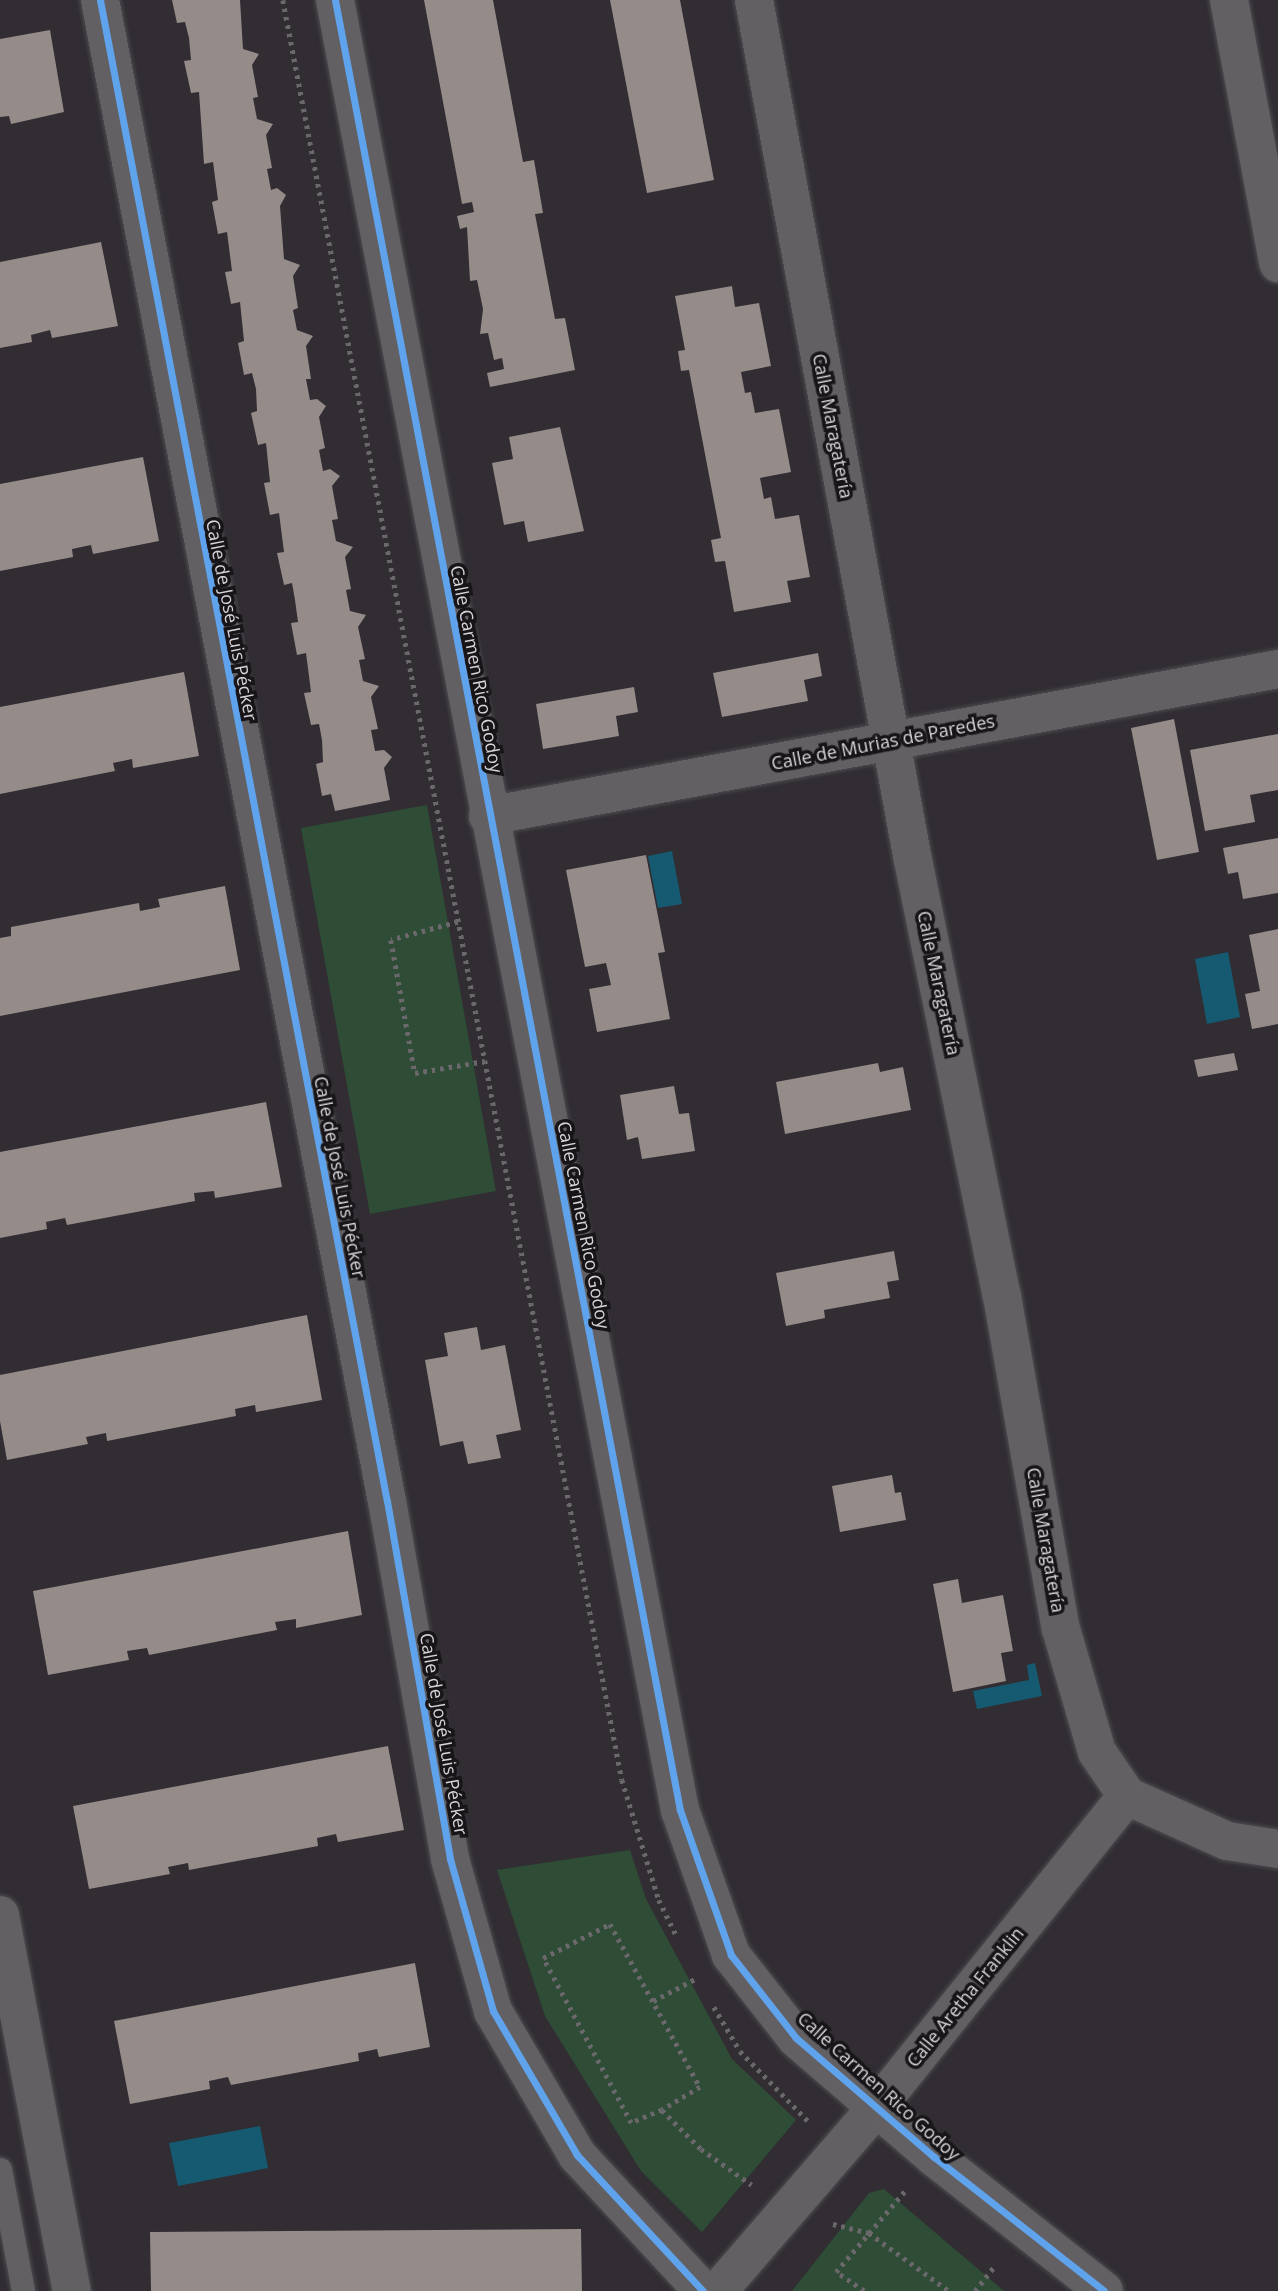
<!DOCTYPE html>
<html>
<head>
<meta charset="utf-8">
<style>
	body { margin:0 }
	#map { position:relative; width:1278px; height:2291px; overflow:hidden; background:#312d33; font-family:"Open Sans",sans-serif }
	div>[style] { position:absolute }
	.green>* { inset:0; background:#2e4c36 }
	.water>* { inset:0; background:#155a71 }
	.building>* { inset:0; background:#958b89 }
	.path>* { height:4.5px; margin-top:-2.25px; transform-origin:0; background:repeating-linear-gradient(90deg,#6a686b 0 3.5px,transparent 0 8.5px) }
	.roads { filter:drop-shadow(0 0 2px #4e4c50) drop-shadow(0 0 2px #4e4c50) }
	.service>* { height:23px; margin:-11.5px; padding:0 11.5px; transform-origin:11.5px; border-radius:11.5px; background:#626063 }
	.minor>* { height:38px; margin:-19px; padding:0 19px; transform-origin:19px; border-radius:19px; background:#626063 }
	.tertiary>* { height:38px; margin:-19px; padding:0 19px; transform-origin:19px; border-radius:19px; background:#626063 }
	.cycleway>* { height:7px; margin:-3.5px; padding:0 3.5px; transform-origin:3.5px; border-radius:3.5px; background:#60a3ed }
	span { translate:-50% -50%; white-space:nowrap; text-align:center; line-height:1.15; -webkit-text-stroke:7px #181519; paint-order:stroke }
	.street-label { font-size:18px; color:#d8d4da }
</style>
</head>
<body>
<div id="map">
	<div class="green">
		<div style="clip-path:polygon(427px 805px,496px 1191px,370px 1214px,301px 828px)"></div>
		<div style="clip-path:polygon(630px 1850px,646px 1899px,732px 2059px,796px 2120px,702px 2232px,641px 2171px,545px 2016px,497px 1870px)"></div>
		<div style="clip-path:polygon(884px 2189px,1004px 2291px,792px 2291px,869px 2193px)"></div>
	</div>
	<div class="water">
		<div style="clip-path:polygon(672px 851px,682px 904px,658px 908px,648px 856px)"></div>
		<div style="clip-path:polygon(1228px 952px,1240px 1017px,1207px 1024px,1195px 959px)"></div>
		<div style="clip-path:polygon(1035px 1663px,1042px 1696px,977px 1709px,973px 1691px,1029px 1680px,1027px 1665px)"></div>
		<div style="clip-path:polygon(260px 2126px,268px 2168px,178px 2186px,169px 2143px)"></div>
	</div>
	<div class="building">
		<div style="clip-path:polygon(172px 0,240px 0,243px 49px,259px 54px,252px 65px,258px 97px,253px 98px,257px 119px,273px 124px,266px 135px,272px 168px,267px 169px,271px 190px,277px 188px,286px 195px,280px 206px,284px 259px,300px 265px,293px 276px,298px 308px,293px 310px,297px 330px,313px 336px,306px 346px,311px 379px,306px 379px,310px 400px,317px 399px,326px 406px,319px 417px,325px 448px,319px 450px,323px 471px,330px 469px,340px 476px,332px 486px,338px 519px,332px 520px,336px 541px,353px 547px,345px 557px,351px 589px,346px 590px,350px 611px,366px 615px,358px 627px,365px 659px,359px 660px,363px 681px,379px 686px,371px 697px,378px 729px,371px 730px,375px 751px,384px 750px,392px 757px,384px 768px,390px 800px,335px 811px,331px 794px,322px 796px,316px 764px,323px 762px,322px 740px,319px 724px,311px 725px,304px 693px,311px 692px,306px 653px,297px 655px,291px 623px,298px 622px,295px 600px,292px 583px,284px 585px,277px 553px,284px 552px,279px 513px,270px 515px,264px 483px,270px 482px,266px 443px,258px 445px,251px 413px,257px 411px,256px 389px,252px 373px,244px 375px,238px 343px,244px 341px,240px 302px,231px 304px,225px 272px,232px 271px,227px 232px,218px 234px,212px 202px,218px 200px,213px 162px,204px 164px,199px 92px,191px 93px,184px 61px,191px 60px,189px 38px,185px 22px,177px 23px)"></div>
		<div style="clip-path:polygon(424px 0,493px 0,523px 162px,534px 160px,543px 213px,535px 214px,555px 319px,565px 318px,575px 370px,490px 387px,487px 373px,504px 369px,502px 358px,494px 360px,488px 333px,480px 334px,483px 309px,477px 280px,470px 281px,467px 227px,460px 229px,457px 216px,474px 212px,472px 202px,462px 204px)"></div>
		<div style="clip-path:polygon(610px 0,680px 0,714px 180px,647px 193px)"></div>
		<div style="clip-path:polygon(50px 30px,64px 112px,11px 124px,9px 116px,0 117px,0 39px)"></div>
		<div style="clip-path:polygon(101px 242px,118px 326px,52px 338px,50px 330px,31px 335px,32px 342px,0 348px,0 262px)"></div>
		<div style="clip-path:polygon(732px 286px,735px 307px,759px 303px,771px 366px,741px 372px,745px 393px,751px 392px,755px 413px,779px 409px,791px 472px,760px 478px,764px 499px,771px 497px,775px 519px,799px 515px,810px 577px,787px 581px,791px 602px,734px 612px,725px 561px,715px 562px,711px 540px,721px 538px,689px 370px,681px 371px,678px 351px,685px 350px,675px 296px)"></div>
		<div style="clip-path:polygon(560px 427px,584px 531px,528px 542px,524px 521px,504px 525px,492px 463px,513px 459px,509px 437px)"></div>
		<div style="clip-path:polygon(143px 457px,159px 541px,93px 554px,91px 545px,72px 549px,73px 557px,0 571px,0 484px)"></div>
		<div style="clip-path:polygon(818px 653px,822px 676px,804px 680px,808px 701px,722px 717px,713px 673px)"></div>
		<div style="clip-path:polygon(184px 672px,199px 756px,133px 768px,132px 759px,113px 763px,115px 771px,0 794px,0 707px)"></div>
		<div style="clip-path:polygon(634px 687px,638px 712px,616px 716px,619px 736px,543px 749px,536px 704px)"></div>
		<div style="clip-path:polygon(1174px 719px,1199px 852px,1157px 860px,1131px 728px)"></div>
		<div style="clip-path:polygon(1278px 734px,1278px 790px,1250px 795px,1255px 822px,1205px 831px,1190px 750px)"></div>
		<div style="clip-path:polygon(1278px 838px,1278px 893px,1243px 899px,1238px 872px,1228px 874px,1223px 848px)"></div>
		<div style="clip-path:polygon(646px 855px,665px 952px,658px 953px,670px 1019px,597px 1032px,589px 989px,611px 985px,606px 963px,585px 967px,566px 870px)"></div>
		<div style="clip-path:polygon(225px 886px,240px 970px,0 1016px,0 938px,11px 936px,11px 927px,139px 903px,140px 911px,160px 907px,158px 899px)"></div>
		<div style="clip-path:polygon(1278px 929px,1278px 1024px,1252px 1029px,1245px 994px,1260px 991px,1249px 935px)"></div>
		<div style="clip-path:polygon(1234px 1053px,1238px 1070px,1198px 1077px,1194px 1060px)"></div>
		<div style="clip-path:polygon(878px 1063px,880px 1072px,903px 1067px,911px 1110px,785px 1134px,776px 1082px)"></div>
		<div style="clip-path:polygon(674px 1086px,679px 1114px,689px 1113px,695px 1151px,642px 1159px,638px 1137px,627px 1140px,620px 1095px)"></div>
		<div style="clip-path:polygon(266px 1102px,282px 1187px,215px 1198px,214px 1191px,194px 1193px,195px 1201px,67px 1225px,65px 1218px,46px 1222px,47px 1229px,0 1238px,0 1152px)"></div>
		<div style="clip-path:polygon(894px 1251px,899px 1280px,887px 1282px,890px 1298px,824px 1310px,825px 1318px,786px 1326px,776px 1273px)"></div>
		<div style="clip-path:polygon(307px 1315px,322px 1400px,256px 1412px,255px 1405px,235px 1409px,236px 1416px,107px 1441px,106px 1433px,86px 1437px,88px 1444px,7px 1460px,0 1421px,0 1375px)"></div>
		<div style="clip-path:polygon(477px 1327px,481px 1350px,505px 1345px,521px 1430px,496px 1435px,501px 1458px,468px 1464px,463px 1441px,440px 1446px,425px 1360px,448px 1356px,444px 1333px)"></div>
		<div style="clip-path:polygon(892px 1475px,895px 1493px,901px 1492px,906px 1520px,840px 1532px,832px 1486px)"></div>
		<div style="clip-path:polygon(348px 1531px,362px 1615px,296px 1628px,296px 1619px,275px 1622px,277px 1630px,149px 1655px,147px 1648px,127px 1651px,129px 1660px,48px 1675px,33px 1591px)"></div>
		<div style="clip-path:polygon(958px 1579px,962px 1603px,1003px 1595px,1013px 1651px,1001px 1653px,1006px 1681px,953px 1692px,933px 1584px)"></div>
		<div style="clip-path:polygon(388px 1746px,404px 1830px,338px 1842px,336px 1834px,317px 1838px,318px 1846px,189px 1870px,188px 1863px,168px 1867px,170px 1874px,89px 1889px,73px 1806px)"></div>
		<div style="clip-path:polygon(415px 1963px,430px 2047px,379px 2057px,377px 2049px,358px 2053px,359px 2061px,231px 2085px,228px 2077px,209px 2081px,210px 2089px,130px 2104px,114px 2021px)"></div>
		<div style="clip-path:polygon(581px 2229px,582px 2291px,151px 2291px,150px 2232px)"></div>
	</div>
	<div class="path">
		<div style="left:283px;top:0;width:1812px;rotate:79.22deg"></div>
		<div style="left:622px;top:1780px;width:126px;rotate:72.9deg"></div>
		<div style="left:659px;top:1900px;width:39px;rotate:64deg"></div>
		<div style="left:458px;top:922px;width:69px;rotate:165deg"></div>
		<div style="left:391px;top:940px;width:135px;rotate:79.8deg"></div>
		<div style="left:415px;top:1073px;width:71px;rotate:-9.7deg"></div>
		<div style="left:653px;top:2001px;width:47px;rotate:-27.6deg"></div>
		<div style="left:714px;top:2007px;width:51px;rotate:59.4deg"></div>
		<div style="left:740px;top:2051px;width:98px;rotate:45.8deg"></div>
		<div style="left:662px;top:2110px;width:34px;rotate:157deg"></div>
		<div style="left:631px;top:2123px;width:187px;rotate:-118.1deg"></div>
		<div style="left:543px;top:1958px;width:75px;rotate:-26.9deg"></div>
		<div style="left:610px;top:1924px;width:186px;rotate:61.1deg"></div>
		<div style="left:700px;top:2087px;width:44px;rotate:148.8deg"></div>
		<div style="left:662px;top:2110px;width:55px;rotate:45deg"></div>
		<div style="left:701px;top:2149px;width:62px;rotate:35.2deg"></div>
		<div style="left:833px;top:2224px;width:37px;rotate:14deg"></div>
		<div style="left:869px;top:2233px;width:99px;rotate:35.9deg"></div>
		<div style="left:864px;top:2291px;width:34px;rotate:-146deg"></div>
		<div style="left:836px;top:2272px;width:106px;rotate:-49.6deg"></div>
		<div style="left:975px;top:2291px;width:33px;rotate:-52deg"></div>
	</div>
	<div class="roads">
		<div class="service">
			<div style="left:0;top:2169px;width:124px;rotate:79.3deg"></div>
		</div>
		<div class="minor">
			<div style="left:100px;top:0;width:1528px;rotate:79.18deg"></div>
			<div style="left:387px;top:1501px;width:364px;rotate:80deg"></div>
			<div style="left:450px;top:1859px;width:158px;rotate:74.2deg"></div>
			<div style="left:493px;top:2011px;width:167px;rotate:59.7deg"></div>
			<div style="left:577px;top:2155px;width:185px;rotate:47.2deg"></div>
			<div style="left:335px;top:0;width:1843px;rotate:79.21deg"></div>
			<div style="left:680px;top:1810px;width:154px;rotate:70.6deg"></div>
			<div style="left:731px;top:1955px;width:105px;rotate:51.9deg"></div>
			<div style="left:796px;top:2038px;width:182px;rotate:40.8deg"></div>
			<div style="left:934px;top:2157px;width:216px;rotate:38.2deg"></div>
			<div style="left:754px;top:0;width:875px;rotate:79.53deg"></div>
			<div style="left:913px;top:860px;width:445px;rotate:78.5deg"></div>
			<div style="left:1002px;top:1296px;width:338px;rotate:80deg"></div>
			<div style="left:1061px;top:1629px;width:128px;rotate:73.7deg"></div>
			<div style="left:1097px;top:1752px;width:53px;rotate:55.7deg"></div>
			<div style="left:1127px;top:1796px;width:110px;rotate:24.2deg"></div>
			<div style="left:1227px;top:1841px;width:52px;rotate:8.9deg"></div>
			<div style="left:1229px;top:0;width:268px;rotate:79.4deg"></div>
			<div style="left:488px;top:816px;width:804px;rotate:-10.54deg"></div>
			<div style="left:718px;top:2291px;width:242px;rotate:-49.2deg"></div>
			<div style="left:876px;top:2108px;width:400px;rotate:-51.2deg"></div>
		</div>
		<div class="tertiary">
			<div style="left:0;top:1915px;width:383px;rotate:79.2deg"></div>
		</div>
	</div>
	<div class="cycleway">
		<div style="left:100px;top:0;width:1528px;rotate:79.18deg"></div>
		<div style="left:387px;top:1501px;width:364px;rotate:80deg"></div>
		<div style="left:450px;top:1859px;width:158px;rotate:74.2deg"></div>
		<div style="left:493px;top:2011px;width:167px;rotate:59.7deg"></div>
		<div style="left:577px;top:2155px;width:185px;rotate:47.2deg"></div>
		<div style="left:335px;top:0;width:1843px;rotate:79.21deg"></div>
		<div style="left:680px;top:1810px;width:154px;rotate:70.6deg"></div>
		<div style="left:731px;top:1955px;width:105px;rotate:51.9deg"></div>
		<div style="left:796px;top:2038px;width:182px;rotate:40.8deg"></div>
		<div style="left:934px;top:2157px;width:216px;rotate:38.2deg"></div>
	</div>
	<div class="street-label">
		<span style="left:833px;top:426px;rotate:79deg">Calle Maragatería</span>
		<span style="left:232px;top:620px;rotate:79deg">Calle de José Luis Pécker</span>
		<span style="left:477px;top:669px;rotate:79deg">Calle Carmen Rico Godoy</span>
		<span style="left:883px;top:742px;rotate:-11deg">Calle de Murias de Paredes</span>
		<span style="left:939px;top:983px;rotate:78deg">Calle Maragatería</span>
		<span style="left:340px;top:1177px;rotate:79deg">Calle de José Luis Pécker</span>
		<span style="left:584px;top:1225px;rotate:79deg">Calle Carmen Rico Godoy</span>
		<span style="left:1046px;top:1540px;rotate:80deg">Calle Maragatería</span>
		<span style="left:444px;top:1734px;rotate:80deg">Calle de José Luis Pécker</span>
		<span style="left:965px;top:1997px;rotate:-51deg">Calle Aretha Franklin</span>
		<span style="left:879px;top:2086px;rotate:42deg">Calle Carmen Rico Godoy</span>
	</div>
</div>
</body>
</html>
